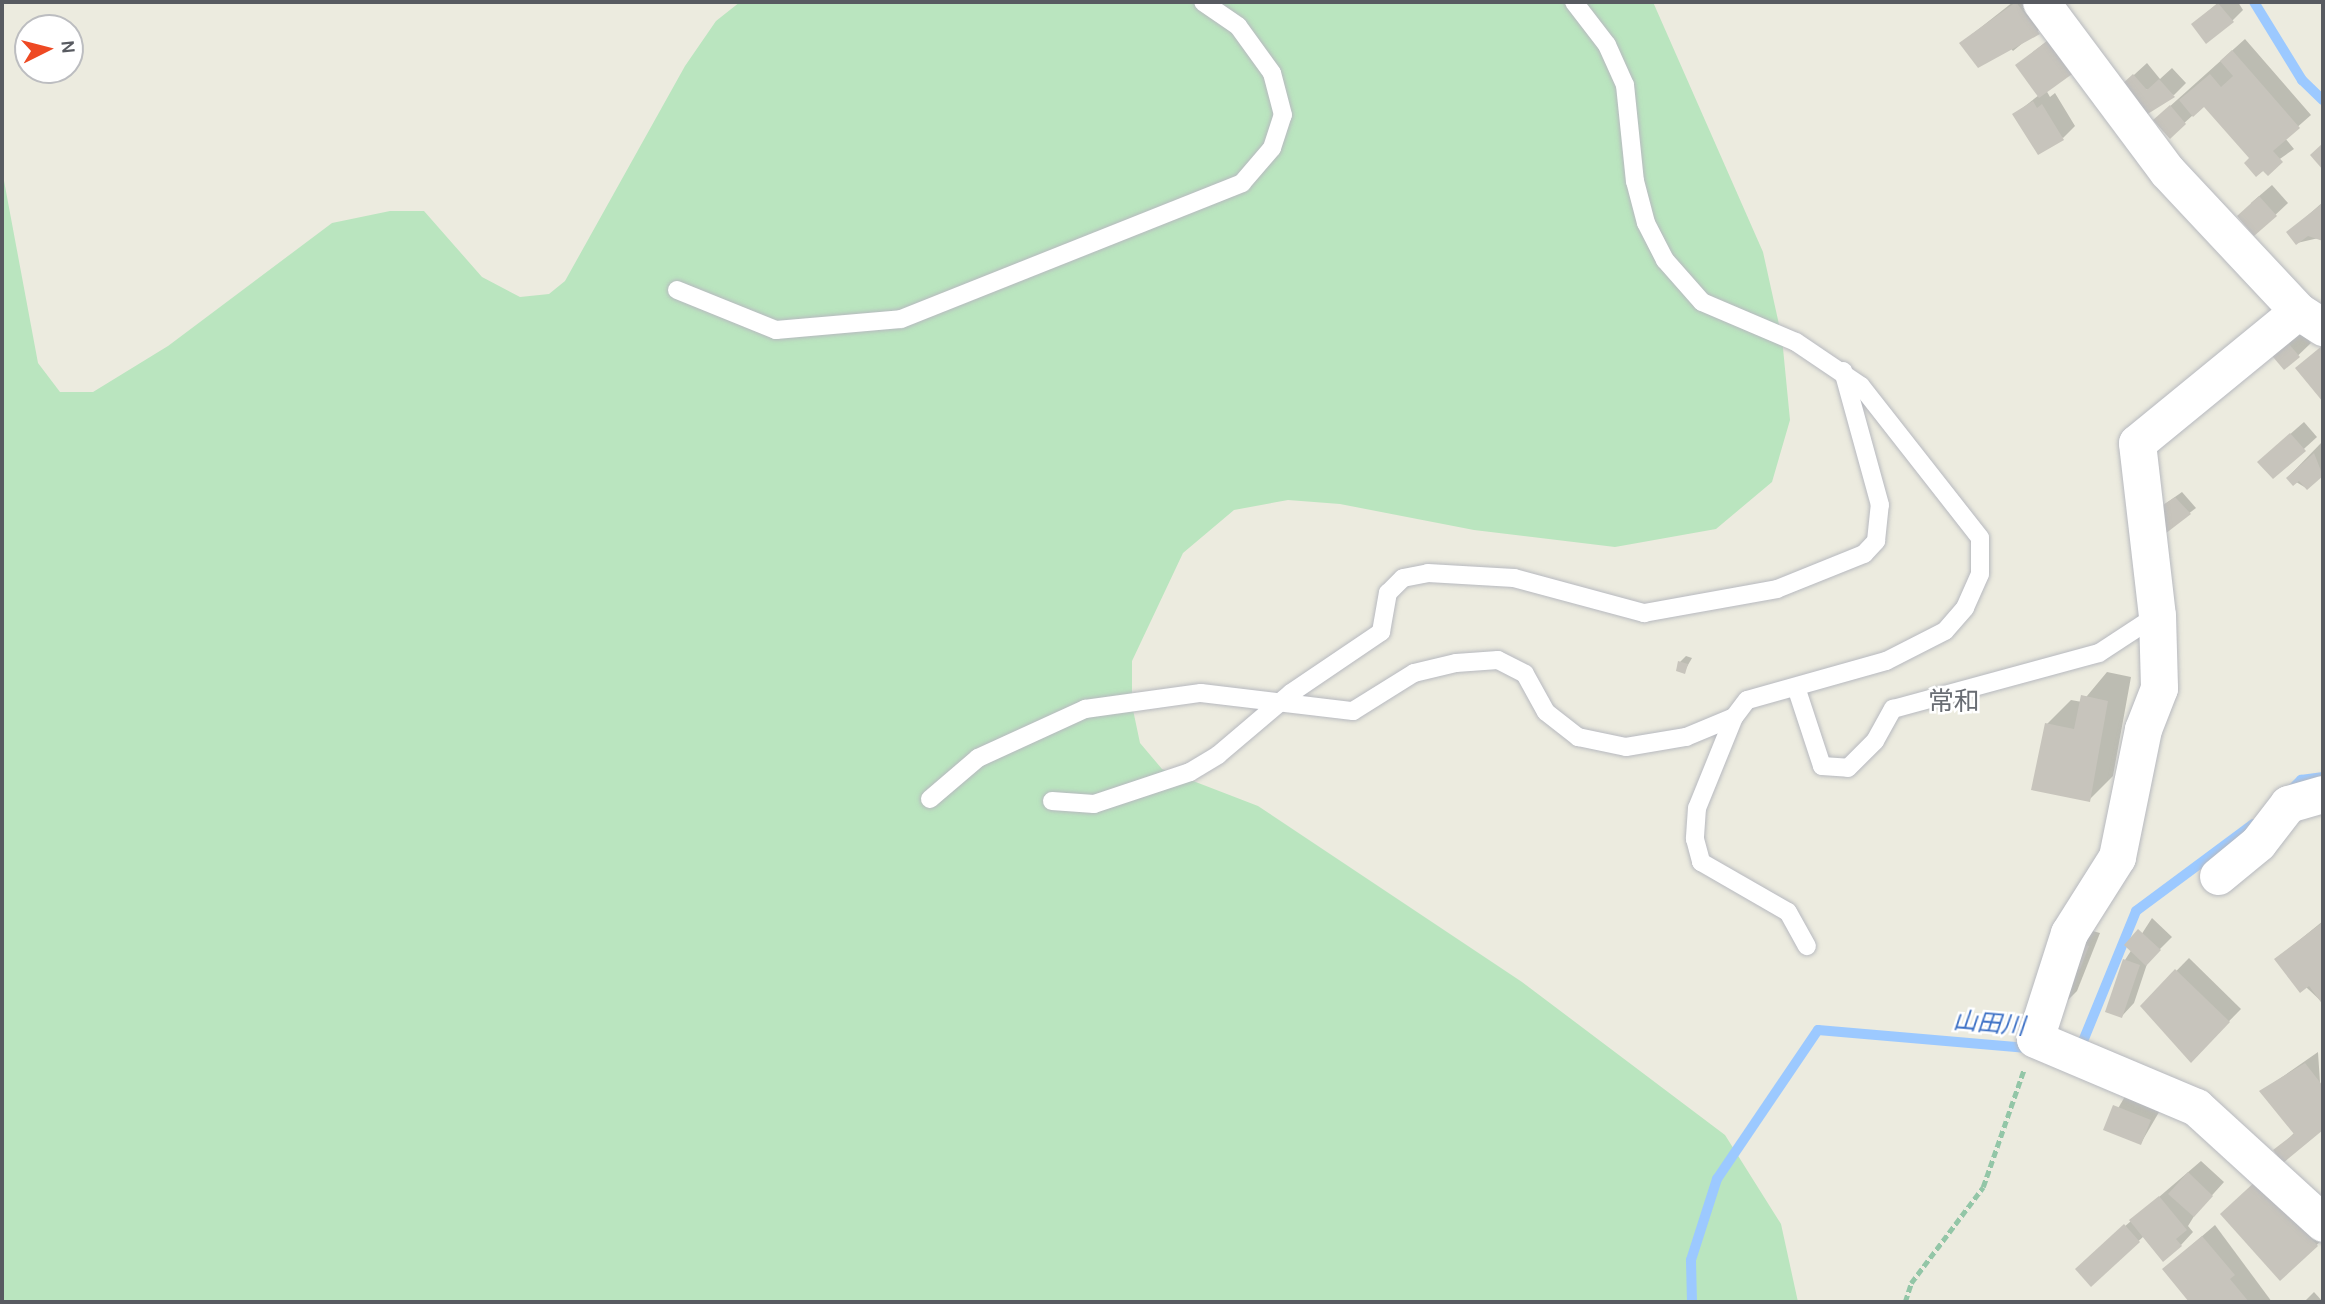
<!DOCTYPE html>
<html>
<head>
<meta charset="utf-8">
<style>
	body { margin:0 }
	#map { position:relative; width:2325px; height:1304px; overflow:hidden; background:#ecebdf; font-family:Karla,"Noto Sans JP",sans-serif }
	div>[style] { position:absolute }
	.green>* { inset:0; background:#bae5bf }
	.shadow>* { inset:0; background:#0003 }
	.stream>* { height:10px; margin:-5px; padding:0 5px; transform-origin:5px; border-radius:5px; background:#9cc9ff }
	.building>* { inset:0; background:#c7c4bc }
	.path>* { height:4.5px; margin-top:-2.25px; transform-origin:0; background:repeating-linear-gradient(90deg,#93c6a7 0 7px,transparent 0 10.5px) }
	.roads { filter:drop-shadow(0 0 2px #b7b9bf) drop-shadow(0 0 2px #b7b9bf) }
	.service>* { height:18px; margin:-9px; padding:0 9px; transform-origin:9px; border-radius:9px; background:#fff }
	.minor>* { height:37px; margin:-18.5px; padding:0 18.5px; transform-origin:18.5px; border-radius:18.5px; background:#fff }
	span { translate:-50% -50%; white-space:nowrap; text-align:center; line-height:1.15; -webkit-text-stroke:5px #fff; paint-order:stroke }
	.water-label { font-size:24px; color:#3c70c5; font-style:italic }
	.quarter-label { font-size:26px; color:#696d73 }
	.frame { position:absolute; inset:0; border:4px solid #585b61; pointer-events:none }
	.north { position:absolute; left:14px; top:14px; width:70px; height:70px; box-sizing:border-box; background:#fff; border:2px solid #bcbdc0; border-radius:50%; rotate:84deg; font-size:19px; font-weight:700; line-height:28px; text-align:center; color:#585b61 }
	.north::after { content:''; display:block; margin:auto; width:24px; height:32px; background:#ee4923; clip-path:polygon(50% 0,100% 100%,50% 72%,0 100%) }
</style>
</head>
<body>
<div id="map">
	<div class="green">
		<div style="clip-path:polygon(740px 2px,1653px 2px,1763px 252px,1782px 338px,1790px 420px,1772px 482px,1716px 529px,1615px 547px,1474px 530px,1340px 504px,1288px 500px,1234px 510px,1183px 553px,1132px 661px,1132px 705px,1140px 743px,1162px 769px,1258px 806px,1522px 982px,1725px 1135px,1781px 1224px,1798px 1302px,2px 1302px,2px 170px,38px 363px,60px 392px,93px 392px,168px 346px,332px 223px,390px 211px,424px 211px,482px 277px,520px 297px,549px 294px,565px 281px,685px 66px,716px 21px)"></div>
	</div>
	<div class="shadow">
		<div style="clip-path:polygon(2013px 2px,2037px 2px,2051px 20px,2013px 51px,2007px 44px,1961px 43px)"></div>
		<div style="clip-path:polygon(2219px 2px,2238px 2px,2243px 10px,2231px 22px,2193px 24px)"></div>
		<div style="clip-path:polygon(2063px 28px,2046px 90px,2050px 97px,2055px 93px,2075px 126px,2063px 138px,2015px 114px,2039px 95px,2017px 65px)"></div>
		<div style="clip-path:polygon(2245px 39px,2311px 115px,2285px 138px,2294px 149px,2257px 175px,2251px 158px,2204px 105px,2170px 136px,2168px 108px)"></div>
		<div style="clip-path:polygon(2147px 63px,2160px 79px,2172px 68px,2186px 83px,2174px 95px,2123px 85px)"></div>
		<div style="clip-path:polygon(2272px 185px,2288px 203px,2255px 234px,2251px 203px)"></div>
		<div style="clip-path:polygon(2323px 202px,2323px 237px,2297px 243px,2289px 232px)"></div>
		<div style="clip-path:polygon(2297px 327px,2311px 343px,2285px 368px,2270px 351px)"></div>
		<div style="clip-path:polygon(2304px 422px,2317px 437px,2273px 477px,2272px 450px)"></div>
		<div style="clip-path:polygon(2323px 441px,2323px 473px,2306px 488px,2288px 477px)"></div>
		<div style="clip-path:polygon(2182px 492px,2196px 508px,2163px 533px,2165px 504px)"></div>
		<div style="clip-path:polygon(1686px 656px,1692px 658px,1684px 672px,1680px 662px)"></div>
		<div style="clip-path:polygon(2107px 672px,2131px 677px,2113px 776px,2089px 800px,2047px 724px,2071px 700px,2082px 702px)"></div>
		<div style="clip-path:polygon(2152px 918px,2172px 937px,2148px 961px,2134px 1003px,2122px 1016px,2125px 960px)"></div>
		<div style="clip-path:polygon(2323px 921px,2323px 1003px,2276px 959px)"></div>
		<div style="clip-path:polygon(2089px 930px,2100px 933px,2077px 991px,2065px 1003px)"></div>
		<div style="clip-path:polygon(2189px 958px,2241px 1009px,2191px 1060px,2142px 1006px)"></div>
		<div style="clip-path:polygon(2318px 1052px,2323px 1128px,2283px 1160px,2276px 1151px,2295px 1132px,2262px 1091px)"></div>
		<div style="clip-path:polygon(2127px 1093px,2162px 1107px,2141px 1143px,2106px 1129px)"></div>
		<div style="clip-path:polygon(2201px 1161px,2224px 1182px,2196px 1213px,2188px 1226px,2193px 1232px,2181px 1245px,2144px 1236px,2091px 1285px,2089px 1257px)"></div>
		<div style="clip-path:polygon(2271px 1168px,2323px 1239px,2281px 1278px)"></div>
		<div style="clip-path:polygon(2215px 1225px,2272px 1302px,2191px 1302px,2164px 1269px)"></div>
		<div style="clip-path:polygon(2314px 1292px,2323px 1302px,2304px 1302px)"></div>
	</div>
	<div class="stream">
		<div style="left:2254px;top:2px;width:92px;rotate:58.4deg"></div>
		<div style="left:2302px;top:80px;width:29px;rotate:44deg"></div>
		<div style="left:2292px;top:789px;width:13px;rotate:-45deg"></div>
		<div style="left:2301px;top:780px;width:21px;rotate:-8deg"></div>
		<div style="left:2079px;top:1051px;width:151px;rotate:-67.8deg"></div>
		<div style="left:2136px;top:911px;width:146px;rotate:-36.6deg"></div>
		<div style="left:1692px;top:1302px;width:42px;rotate:-91.4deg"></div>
		<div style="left:1691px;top:1260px;width:85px;rotate:-72.2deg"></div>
		<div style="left:1717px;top:1179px;width:180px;rotate:-55.9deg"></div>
		<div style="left:1818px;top:1030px;width:213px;rotate:4.9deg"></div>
	</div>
	<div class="building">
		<div style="clip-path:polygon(2016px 2px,2040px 34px,1978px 68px,1959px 43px)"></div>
		<div style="clip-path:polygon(2218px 3px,2234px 22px,2206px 44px,2191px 24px)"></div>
		<div style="clip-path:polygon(2050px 39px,2075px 72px,2039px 98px,2015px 65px)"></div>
		<div style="clip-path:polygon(2232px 50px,2300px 128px,2273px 151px,2283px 162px,2268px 176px,2263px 171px,2256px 177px,2244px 163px,2249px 158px,2204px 107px,2193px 117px,2179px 100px,2210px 74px,2221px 87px,2233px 76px,2220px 61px)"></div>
		<div style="clip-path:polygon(2133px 74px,2147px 90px,2159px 79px,2175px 97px,2146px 115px,2121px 85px)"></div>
		<div style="clip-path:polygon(2033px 101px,2037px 108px,2042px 104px,2064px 140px,2038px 155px,2012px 114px)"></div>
		<div style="clip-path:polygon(2170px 105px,2186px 124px,2170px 139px,2153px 120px)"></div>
		<div style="clip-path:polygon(2323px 143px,2323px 170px,2310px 155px)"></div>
		<div style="clip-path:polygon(2259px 196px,2277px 216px,2254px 236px,2237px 216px)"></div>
		<div style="clip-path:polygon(2323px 203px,2323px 241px,2308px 236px,2296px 245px,2286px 232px)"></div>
		<div style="clip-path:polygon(2284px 338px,2300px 357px,2284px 370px,2268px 351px)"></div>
		<div style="clip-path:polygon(2323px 345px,2323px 402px,2295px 368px)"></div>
		<div style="clip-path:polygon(2290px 433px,2306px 451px,2273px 479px,2257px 462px)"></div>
		<div style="clip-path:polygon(2314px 453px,2323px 476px,2307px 490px,2299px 481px,2293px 486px,2286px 478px)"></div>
		<div style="clip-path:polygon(2175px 497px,2191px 514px,2161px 537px,2157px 509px)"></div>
		<div style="clip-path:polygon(1678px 661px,1688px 664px,1685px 674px,1676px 671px)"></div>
		<div style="clip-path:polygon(2081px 695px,2108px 701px,2090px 802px,2031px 790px,2045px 723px,2074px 729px)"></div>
		<div style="clip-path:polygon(2323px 922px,2323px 1005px,2309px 986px,2300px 993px,2274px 959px)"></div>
		<div style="clip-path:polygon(2138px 929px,2161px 950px,2146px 966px,2124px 945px)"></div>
		<div style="clip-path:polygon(2075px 941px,2089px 946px,2080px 969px,2067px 965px)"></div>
		<div style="clip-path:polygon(2123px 959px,2140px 965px,2122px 1018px,2105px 1012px)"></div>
		<div style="clip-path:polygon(2175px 969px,2230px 1022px,2191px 1063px,2140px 1006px)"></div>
		<div style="clip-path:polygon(2305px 1063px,2323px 1086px,2323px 1130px,2283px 1163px,2273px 1150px,2294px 1134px,2259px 1091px)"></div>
		<div style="clip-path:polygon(2113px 1105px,2151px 1120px,2141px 1145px,2103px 1130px)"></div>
		<div style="clip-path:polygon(2188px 1172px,2213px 1196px,2194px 1217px,2168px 1194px)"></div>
		<div style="clip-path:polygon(2258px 1179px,2318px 1246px,2280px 1281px,2220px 1214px)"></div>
		<div style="clip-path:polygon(2159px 1196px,2187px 1230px,2176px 1239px,2182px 1246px,2163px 1262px,2129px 1220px)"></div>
		<div style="clip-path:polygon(2124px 1224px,2140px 1242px,2091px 1287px,2075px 1269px)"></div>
		<div style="clip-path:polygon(2202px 1236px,2235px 1275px,2230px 1279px,2249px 1302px,2189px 1302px,2162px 1269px)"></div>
	</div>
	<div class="path">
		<div style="left:1905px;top:1302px;width:20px;rotate:-72deg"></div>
		<div style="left:1911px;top:1283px;width:120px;rotate:-53.1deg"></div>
		<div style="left:1983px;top:1187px;width:125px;rotate:-70.8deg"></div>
	</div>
	<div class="roads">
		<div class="service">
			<div style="left:1574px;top:2px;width:54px;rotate:52.5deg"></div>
			<div style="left:1607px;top:45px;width:44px;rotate:65.8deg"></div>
			<div style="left:1625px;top:85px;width:97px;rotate:84.1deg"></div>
			<div style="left:1635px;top:181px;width:43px;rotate:75.3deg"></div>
			<div style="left:1646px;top:223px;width:42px;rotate:62.8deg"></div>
			<div style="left:1665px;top:260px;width:56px;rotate:48.6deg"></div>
			<div style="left:1702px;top:302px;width:102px;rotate:23.1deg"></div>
			<div style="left:1796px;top:342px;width:78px;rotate:34.1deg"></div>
			<div style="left:1861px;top:386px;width:193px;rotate:51.9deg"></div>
			<div style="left:1980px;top:538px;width:36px;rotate:90deg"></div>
			<div style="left:1980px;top:574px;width:37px;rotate:114deg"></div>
			<div style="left:1965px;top:608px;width:30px;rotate:131deg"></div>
			<div style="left:1945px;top:631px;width:66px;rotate:153deg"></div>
			<div style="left:1886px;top:661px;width:144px;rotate:164.3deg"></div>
			<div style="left:1747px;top:700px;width:21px;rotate:127deg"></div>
			<div style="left:1734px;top:717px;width:98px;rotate:112.1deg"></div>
			<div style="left:1697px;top:808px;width:31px;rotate:94deg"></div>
			<div style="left:1695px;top:839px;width:24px;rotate:75deg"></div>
			<div style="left:1701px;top:862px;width:100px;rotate:29.9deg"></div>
			<div style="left:1788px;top:912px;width:39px;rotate:61deg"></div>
			<div style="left:677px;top:290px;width:107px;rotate:22deg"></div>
			<div style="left:776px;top:330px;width:125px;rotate:-5deg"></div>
			<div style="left:901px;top:319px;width:367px;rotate:-21.7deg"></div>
			<div style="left:1242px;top:183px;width:46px;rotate:-49.4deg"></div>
			<div style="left:1272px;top:148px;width:35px;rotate:-72deg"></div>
			<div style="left:1283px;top:115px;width:43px;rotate:-104.7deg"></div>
			<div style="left:1272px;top:73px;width:58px;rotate:-125.9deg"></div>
			<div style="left:1238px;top:26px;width:42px;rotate:-145.6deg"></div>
			<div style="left:1797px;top:690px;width:80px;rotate:71.8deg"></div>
			<div style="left:1822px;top:766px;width:26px;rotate:4deg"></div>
			<div style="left:1848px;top:768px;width:38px;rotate:-45deg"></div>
			<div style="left:1875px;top:741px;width:37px;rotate:-61deg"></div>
			<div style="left:1893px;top:709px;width:213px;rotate:-15.2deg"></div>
			<div style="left:2099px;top:653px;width:69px;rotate:-33.2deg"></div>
			<div style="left:930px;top:799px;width:63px;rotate:-40.5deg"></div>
			<div style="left:978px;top:758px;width:118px;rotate:-24.6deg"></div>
			<div style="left:1085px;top:709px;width:117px;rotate:-7.9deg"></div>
			<div style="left:1201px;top:693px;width:153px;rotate:6.8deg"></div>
			<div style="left:1353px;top:711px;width:72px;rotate:-31.9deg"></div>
			<div style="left:1414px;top:673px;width:43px;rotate:-13.4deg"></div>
			<div style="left:1456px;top:663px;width:42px;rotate:-4.1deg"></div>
			<div style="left:1498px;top:660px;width:30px;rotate:27deg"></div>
			<div style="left:1525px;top:674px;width:43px;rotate:61.1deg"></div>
			<div style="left:1546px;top:712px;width:41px;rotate:38deg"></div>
			<div style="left:1578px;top:737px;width:49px;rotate:11.8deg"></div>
			<div style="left:1626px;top:747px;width:61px;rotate:-9.5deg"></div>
			<div style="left:1686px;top:737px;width:52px;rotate:-22.6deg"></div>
			<div style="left:1052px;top:801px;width:42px;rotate:4.1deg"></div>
			<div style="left:1094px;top:804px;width:101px;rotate:-18.4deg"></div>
			<div style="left:1190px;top:772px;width:33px;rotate:-31deg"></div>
			<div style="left:1218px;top:755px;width:96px;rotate:-40.3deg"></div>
			<div style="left:1291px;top:693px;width:109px;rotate:-34.1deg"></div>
			<div style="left:1381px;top:632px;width:40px;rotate:-80deg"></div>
			<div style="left:1388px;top:593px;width:21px;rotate:-45deg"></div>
			<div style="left:1403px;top:578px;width:25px;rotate:-11deg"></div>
			<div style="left:1428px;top:573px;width:86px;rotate:3.3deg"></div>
			<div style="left:1514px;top:578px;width:135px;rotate:15.1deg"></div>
			<div style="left:1644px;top:613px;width:135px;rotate:-10.2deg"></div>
			<div style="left:1777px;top:589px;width:94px;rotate:-21.9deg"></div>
			<div style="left:1864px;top:554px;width:18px;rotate:-47deg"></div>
			<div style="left:1876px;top:541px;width:36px;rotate:-84deg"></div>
			<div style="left:1880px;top:505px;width:139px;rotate:-105.4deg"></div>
		</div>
		<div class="minor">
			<div style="left:2041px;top:2px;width:211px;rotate:53.3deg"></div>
			<div style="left:2167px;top:171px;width:192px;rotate:46.9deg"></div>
			<div style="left:2298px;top:311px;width:30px;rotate:33deg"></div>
			<div style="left:2298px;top:311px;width:208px;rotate:140.7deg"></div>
			<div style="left:2137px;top:443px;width:173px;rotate:83.4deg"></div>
			<div style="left:2157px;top:615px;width:73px;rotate:88.4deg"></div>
			<div style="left:2159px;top:688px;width:44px;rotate:111.3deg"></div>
			<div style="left:2143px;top:729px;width:131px;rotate:101.5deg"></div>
			<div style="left:2117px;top:857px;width:90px;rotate:122.3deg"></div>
			<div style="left:2069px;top:933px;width:111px;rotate:107.8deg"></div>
			<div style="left:2035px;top:1039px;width:175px;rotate:22.9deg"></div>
			<div style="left:2196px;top:1107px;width:172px;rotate:42.4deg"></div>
			<div style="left:2218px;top:876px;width:52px;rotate:-39.5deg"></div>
			<div style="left:2258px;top:843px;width:49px;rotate:-52.4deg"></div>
			<div style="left:2288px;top:804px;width:36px;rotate:-16deg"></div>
		</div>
	</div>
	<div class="water-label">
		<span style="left:1989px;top:1024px;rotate:5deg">山田川</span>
	</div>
	<div class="quarter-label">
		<span style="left:1954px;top:702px">常和</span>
	</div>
	<div class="frame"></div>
	<div class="north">N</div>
</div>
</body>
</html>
